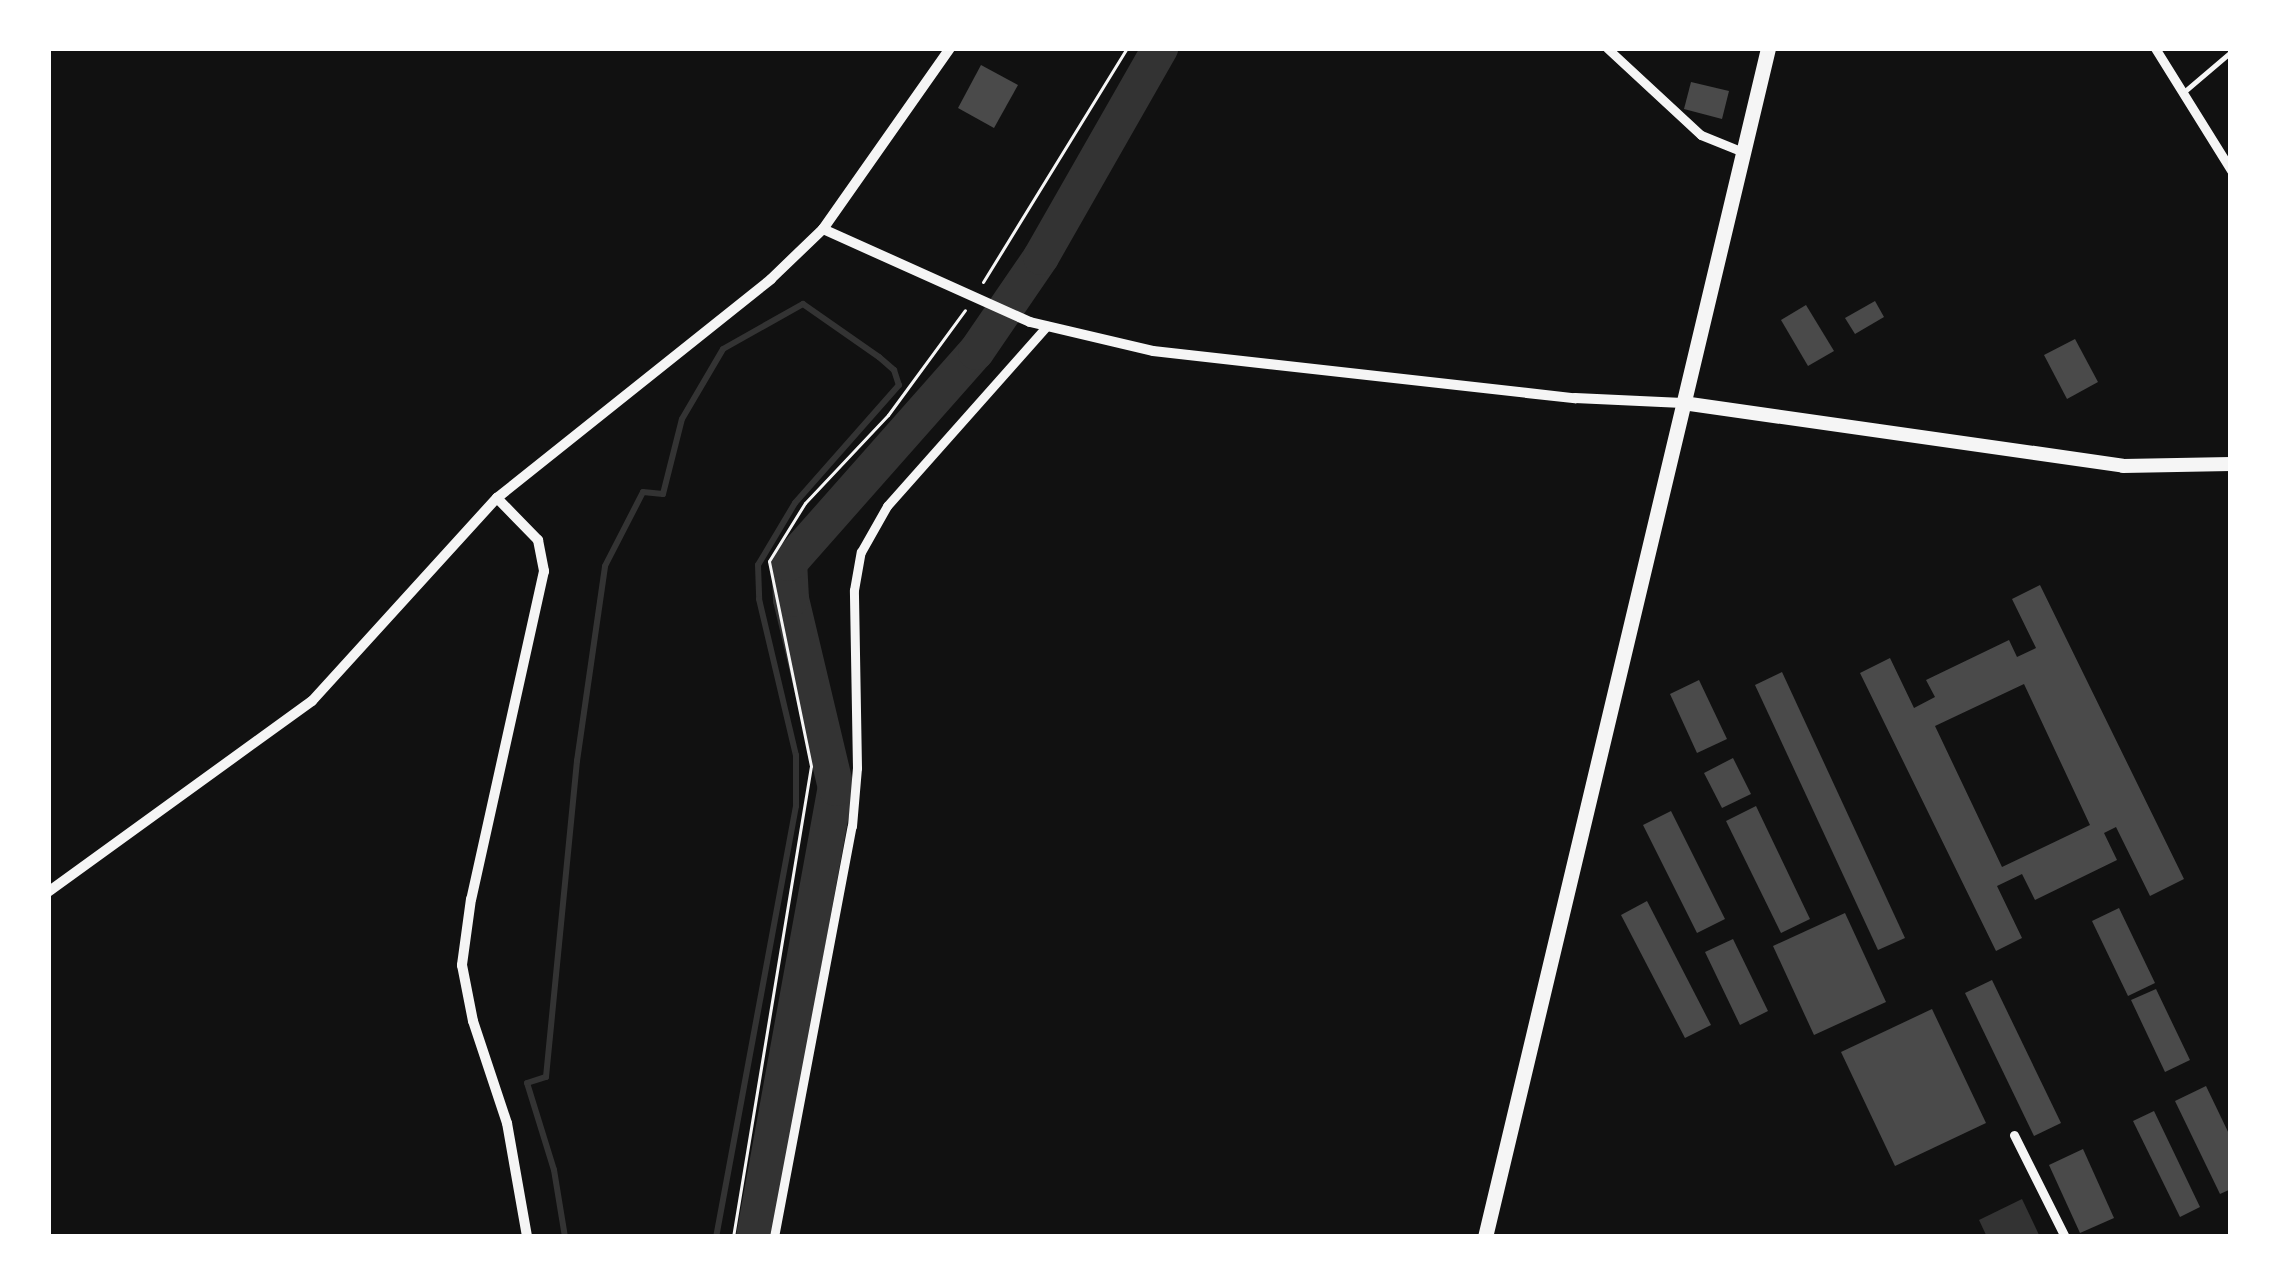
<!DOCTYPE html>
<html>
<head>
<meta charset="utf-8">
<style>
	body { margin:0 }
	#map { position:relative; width:2279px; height:1285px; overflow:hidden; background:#111; font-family:Ubuntu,sans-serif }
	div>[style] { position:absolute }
	.water>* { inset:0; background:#333 }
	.stream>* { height:6px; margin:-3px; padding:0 3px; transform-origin:3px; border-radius:3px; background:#333 }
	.river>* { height:36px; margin:-18px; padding:0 18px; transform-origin:18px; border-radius:18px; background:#333 }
	.building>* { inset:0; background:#4a4a4a }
	.path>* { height:3px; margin:-1.5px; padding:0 1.5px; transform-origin:1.5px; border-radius:1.5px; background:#f5f5f5 }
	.service>* { height:4.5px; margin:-2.25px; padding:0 2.25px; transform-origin:2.25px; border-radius:2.25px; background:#f5f5f5 }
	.minor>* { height:9px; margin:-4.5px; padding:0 4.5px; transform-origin:4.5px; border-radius:4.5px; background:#f5f5f5 }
	.tertiary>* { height:10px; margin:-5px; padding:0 5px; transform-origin:5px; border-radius:5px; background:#f5f5f5 }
	.primary>* { height:14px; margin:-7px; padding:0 7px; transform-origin:7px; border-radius:7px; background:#f5f5f5 }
	.trunk>* { height:15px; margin:-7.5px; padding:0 7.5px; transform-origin:7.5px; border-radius:7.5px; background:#f5f5f5 }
	span { translate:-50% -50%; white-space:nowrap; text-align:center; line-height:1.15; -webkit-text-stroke:12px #fff; paint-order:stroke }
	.frame { position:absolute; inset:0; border:51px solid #fff; pointer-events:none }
</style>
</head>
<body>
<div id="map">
	<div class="water">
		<div style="clip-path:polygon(2022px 1199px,2040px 1237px,1987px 1237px,1979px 1220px)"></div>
	</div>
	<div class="stream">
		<div style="left:565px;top:1237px;width:68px;rotate:-99.3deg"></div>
		<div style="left:554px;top:1170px;width:91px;rotate:-107.2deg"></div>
		<div style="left:527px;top:1083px;width:20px;rotate:-18deg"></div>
		<div style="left:546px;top:1077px;width:318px;rotate:-84.4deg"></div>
		<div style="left:577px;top:761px;width:197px;rotate:-81.8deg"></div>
		<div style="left:605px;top:566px;width:83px;rotate:-62.8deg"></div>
		<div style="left:643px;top:492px;width:20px;rotate:6deg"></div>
		<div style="left:663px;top:494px;width:77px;rotate:-75.8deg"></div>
		<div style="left:682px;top:419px;width:81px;rotate:-59.6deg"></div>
		<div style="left:723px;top:349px;width:92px;rotate:-29.4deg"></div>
		<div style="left:803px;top:304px;width:93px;rotate:34.9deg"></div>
		<div style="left:879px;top:357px;width:20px;rotate:41deg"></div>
		<div style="left:894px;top:370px;width:16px;rotate:72deg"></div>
		<div style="left:899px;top:385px;width:157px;rotate:131.4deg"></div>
		<div style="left:795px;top:503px;width:72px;rotate:120.8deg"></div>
		<div style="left:758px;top:565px;width:34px;rotate:88deg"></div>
		<div style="left:759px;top:599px;width:160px;rotate:76.7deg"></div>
		<div style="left:796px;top:755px;width:51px;rotate:90deg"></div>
		<div style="left:796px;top:806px;width:438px;rotate:100.5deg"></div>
	</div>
	<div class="river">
		<div style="left:754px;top:1237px;width:456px;rotate:-79.7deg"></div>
		<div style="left:836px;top:788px;width:194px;rotate:-103.4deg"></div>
		<div style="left:791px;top:599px;width:36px;rotate:-93deg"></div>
		<div style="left:789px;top:563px;width:282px;rotate:-48.5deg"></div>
		<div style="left:976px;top:352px;width:115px;rotate:-55.6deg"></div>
		<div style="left:1041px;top:257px;width:241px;rotate:-60.3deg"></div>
	</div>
	<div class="building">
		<div style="clip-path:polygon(981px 65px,1018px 85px,994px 128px,958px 108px)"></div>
		<div style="clip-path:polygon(1691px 82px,1729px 91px,1722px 119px,1684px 109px)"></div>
		<div style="clip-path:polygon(1875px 301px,1884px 317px,1855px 334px,1845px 318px)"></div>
		<div style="clip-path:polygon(1806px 305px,1834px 351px,1808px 366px,1781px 320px)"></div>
		<div style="clip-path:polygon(2075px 339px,2098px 382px,2067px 399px,2044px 355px)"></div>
		<div style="clip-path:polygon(evenodd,2040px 585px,2184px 879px,2150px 896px,2116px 827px,2104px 833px,2117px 860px,2035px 900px,2022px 874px,1997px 886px,2022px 938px,1996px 951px,1860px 673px,1890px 658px,1914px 708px,1935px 697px,1926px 680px,2009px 640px,2017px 657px,2036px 648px,2012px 599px,2040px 585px,2024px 684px,2090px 825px,2002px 867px,1935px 726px,2024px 684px)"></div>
		<div style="clip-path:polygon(1782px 672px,1905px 938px,1878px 950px,1755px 685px)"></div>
		<div style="clip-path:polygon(1699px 680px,1727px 739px,1697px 753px,1670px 694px)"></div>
		<div style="clip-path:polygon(1733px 758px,1751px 794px,1722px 808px,1704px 773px)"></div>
		<div style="clip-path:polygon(1756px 806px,1810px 919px,1781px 933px,1726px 821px)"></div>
		<div style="clip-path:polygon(1671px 811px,1725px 919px,1697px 933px,1643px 825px)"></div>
		<div style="clip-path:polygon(1647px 901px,1711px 1025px,1685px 1038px,1621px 915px)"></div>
		<div style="clip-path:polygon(2119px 908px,2155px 983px,2128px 996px,2092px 921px)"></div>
		<div style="clip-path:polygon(1845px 913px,1886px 1002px,1814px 1035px,1773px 946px)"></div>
		<div style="clip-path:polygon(1733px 939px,1768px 1011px,1740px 1025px,1705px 952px)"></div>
		<div style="clip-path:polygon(1992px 980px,2061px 1123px,2034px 1136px,1965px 993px)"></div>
		<div style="clip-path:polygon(2156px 989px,2190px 1060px,2165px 1072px,2131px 1000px)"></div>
		<div style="clip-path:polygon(1932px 1009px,1986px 1123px,1895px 1166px,1841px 1052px)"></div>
		<div style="clip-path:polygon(2206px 1086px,2231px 1138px,2231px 1189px,2220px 1194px,2175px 1101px)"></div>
		<div style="clip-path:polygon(2154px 1111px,2200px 1207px,2180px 1217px,2133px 1121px)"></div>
		<div style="clip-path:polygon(2083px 1149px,2114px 1218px,2080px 1233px,2049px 1165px)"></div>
	</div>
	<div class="path">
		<div style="left:983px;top:282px;width:275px;rotate:-58.4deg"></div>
		<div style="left:733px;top:1237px;width:477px;rotate:-80.6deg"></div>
		<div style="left:811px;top:766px;width:209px;rotate:-101.6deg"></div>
		<div style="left:769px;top:561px;width:68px;rotate:-58.2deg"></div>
		<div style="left:805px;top:503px;width:121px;rotate:-46.7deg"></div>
		<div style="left:888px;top:415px;width:130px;rotate:-53.7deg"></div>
	</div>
	<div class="service">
		<div style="left:2184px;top:92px;width:62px;rotate:-40.4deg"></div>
	</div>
	<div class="minor">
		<div style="left:1607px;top:48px;width:128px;rotate:42.8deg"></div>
		<div style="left:1701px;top:135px;width:45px;rotate:22deg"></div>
		<div style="left:2155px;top:48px;width:144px;rotate:58.1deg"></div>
		<div style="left:2014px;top:1135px;width:114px;rotate:63.4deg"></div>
		<div style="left:774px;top:1237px;width:418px;rotate:-79.3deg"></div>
		<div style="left:852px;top:826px;width:58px;rotate:-85.1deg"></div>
		<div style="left:857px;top:768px;width:178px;rotate:-91deg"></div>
		<div style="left:854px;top:590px;width:39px;rotate:-80deg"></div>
		<div style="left:861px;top:552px;width:53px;rotate:-60.5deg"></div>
		<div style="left:887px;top:506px;width:241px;rotate:-48.4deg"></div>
	</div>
	<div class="tertiary">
		<div style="left:823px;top:229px;width:227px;rotate:24.2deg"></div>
		<div style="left:1030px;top:322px;width:126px;rotate:13.3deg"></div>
		<div style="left:1153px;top:351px;width:425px;rotate:6.4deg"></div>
		<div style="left:1575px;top:398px;width:108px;rotate:2.7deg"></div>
		<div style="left:497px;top:498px;width:59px;rotate:45.7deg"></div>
		<div style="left:538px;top:540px;width:32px;rotate:79deg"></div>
		<div style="left:544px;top:571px;width:336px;rotate:102.5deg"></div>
		<div style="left:471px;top:899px;width:67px;rotate:97.8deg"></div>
		<div style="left:462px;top:965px;width:57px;rotate:78.9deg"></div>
		<div style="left:473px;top:1021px;width:108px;rotate:71.6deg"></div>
		<div style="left:507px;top:1123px;width:116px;rotate:80deg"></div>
		<div style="left:48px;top:892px;width:326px;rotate:-35.9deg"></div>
		<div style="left:312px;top:701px;width:275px;rotate:-47.7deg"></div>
		<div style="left:497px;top:498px;width:351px;rotate:-38.6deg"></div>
		<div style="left:771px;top:279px;width:72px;rotate:-43.9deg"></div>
		<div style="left:823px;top:229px;width:221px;rotate:-54.9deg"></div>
	</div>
	<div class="primary">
		<div style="left:1683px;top:403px;width:444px;rotate:8.1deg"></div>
		<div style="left:2123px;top:466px;width:108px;rotate:-1.1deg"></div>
	</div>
	<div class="trunk">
		<div style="left:1485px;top:1237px;width:1222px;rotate:-76.61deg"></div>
	</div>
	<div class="frame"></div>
</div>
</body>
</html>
